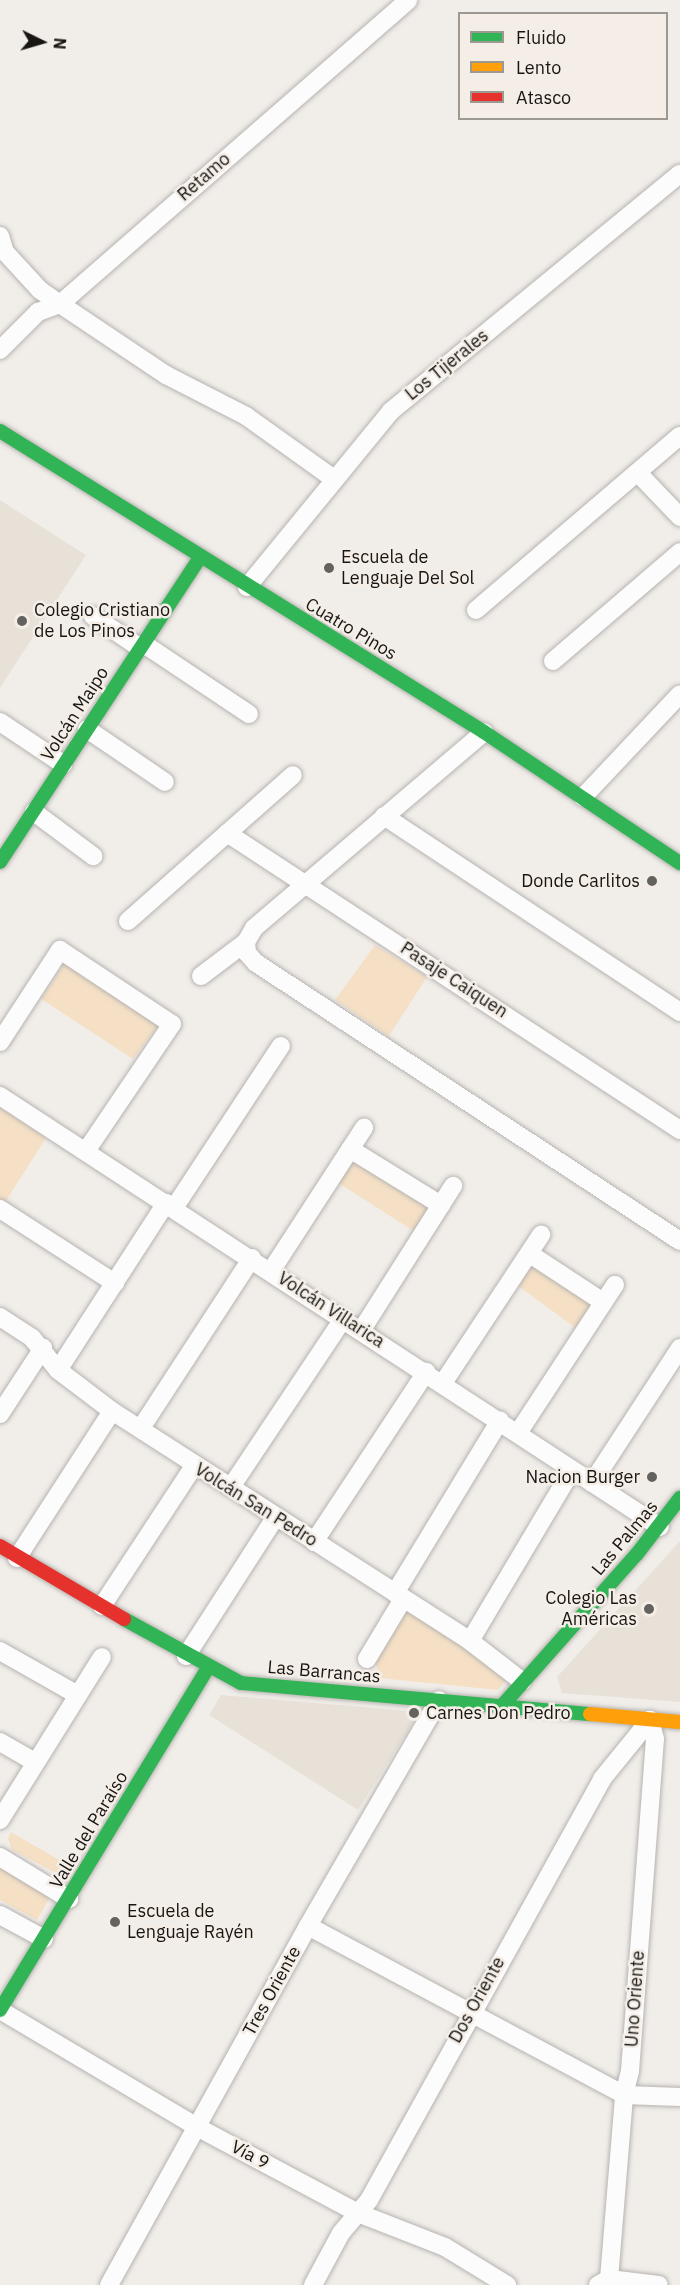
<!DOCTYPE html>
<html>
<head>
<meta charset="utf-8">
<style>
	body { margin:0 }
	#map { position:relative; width:680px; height:2285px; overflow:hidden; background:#f1eeea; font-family:"IBM Plex Sans",sans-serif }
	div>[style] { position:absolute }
	.built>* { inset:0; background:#e7e1d8 }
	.green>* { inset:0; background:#f5e0c6 }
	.roads { filter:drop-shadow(0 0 2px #b6b3b0) drop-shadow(0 0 2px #b6b3b0) }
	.street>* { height:18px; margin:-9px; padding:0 9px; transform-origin:9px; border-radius:9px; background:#fdfcfc }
	.fast>* { height:14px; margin:-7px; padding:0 7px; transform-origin:7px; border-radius:7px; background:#30b455 }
	.slow>* { height:14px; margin:-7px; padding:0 7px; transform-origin:7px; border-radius:7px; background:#ff9f0a }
	.jam>* { height:14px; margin:-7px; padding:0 7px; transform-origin:7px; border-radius:7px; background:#e5322d }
	.dots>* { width:16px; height:16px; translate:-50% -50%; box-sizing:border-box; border:3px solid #f4eee7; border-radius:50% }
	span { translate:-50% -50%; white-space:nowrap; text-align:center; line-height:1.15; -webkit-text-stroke:5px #f4eee7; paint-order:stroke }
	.street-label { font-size:18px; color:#181613 }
	.poi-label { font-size:18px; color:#181613 }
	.left { translate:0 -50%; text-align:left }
	.right { translate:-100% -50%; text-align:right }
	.legend { position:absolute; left:458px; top:12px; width:210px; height:108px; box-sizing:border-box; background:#f4eee7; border:2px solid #9c9892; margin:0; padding:8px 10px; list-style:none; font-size:18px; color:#181613 }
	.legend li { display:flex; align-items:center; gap:12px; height:30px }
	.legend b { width:30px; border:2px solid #9c9892 }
	.north { position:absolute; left:12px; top:12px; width:60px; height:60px; -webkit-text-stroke:4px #f4eee7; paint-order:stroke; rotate:95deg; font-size:16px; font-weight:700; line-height:24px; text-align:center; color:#181613 }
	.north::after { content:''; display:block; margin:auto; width:21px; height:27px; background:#181613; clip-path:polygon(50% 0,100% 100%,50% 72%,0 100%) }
</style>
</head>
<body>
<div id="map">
	<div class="built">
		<div style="clip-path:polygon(0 500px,86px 555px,0 688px)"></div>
		<div style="clip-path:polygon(680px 1541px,680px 1702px,562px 1693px,557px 1677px)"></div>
		<div style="clip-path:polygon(221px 1695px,420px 1712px,358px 1810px,209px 1715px)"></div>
	</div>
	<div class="green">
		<div style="clip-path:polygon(375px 945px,427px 977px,389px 1036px,335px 1000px)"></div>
		<div style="clip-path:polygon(65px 963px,159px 1024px,133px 1059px,41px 999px)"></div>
		<div style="clip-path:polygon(0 1107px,46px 1138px,4px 1204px,0 1201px)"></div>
		<div style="clip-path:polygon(353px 1156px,431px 1207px,415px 1232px,337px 1182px)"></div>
		<div style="clip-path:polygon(534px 1256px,601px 1301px,577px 1329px,517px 1285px)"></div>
		<div style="clip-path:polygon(407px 1609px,508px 1677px,498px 1690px,379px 1678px,375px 1660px)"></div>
		<div style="clip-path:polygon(11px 1832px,66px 1864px,60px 1875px,12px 1850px,8px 1839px)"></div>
		<div style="clip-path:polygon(0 1868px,50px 1897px,37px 1920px,0 1900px)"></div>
	</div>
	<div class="roads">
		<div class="street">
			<div style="left:0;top:236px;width:17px;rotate:73deg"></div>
			<div style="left:5px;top:252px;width:52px;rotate:47.4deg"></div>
			<div style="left:40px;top:290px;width:24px;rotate:35deg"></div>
			<div style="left:60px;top:304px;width:128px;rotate:33.8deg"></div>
			<div style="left:166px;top:375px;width:90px;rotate:27.1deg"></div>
			<div style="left:246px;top:416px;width:108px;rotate:35.6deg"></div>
			<div style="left:0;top:350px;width:54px;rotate:-45deg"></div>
			<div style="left:38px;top:312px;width:23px;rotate:-20deg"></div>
			<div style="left:60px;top:304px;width:462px;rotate:-41.1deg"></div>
			<div style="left:638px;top:473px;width:61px;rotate:46.3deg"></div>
			<div style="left:247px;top:587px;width:227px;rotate:-50.7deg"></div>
			<div style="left:391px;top:411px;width:374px;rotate:-39.4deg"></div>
			<div style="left:476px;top:610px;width:268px;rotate:-40.5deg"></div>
			<div style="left:93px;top:616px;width:57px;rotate:34.2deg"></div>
			<div style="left:144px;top:644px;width:126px;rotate:33.7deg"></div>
			<div style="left:553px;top:661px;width:167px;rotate:-40.6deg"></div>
			<div style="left:0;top:722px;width:76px;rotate:33.7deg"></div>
			<div style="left:87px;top:729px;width:94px;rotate:34.2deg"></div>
			<div style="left:583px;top:797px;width:141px;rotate:-46.7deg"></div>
			<div style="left:34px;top:812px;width:74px;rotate:36.7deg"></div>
			<div style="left:384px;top:816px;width:355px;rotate:33.5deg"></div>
			<div style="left:227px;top:833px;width:542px;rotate:33.25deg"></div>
			<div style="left:128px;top:921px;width:220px;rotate:-41.5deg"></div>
			<div style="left:246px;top:942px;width:11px;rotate:85deg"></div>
			<div style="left:247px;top:953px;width:13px;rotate:48deg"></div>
			<div style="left:256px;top:963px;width:507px;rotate:33.25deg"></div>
			<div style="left:201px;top:976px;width:56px;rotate:-37.1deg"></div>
			<div style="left:246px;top:942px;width:16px;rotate:-60deg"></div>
			<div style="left:254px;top:928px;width:302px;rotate:-40.4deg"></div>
			<div style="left:0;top:1042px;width:110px;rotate:-56.9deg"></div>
			<div style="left:60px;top:950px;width:134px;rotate:33.5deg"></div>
			<div style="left:172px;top:1024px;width:153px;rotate:124.1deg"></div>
			<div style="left:0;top:1096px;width:788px;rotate:33.15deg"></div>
			<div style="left:350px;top:1149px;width:107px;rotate:31.6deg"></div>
			<div style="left:174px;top:1208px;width:194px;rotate:-56.6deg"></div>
			<div style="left:0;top:1209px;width:137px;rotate:32.8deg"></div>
			<div style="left:530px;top:1254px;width:87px;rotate:33.3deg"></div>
			<div style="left:271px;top:1271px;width:171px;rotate:-57deg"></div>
			<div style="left:0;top:1317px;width:38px;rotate:33deg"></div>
			<div style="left:32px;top:1338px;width:41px;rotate:50.9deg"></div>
			<div style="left:58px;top:1370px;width:68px;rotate:37.2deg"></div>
			<div style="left:112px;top:1411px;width:426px;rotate:32.7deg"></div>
			<div style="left:470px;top:1641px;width:66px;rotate:37.6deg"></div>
			<div style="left:361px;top:1331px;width:172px;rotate:-57.6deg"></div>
			<div style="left:58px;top:1370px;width:199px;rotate:-57.1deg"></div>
			<div style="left:443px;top:1383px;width:178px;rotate:-56.5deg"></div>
			<div style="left:0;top:1414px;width:79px;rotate:-56.9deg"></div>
			<div style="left:141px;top:1428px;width:203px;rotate:-56.9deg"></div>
			<div style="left:518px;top:1433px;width:177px;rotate:-56.8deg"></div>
			<div style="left:592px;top:1483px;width:161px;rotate:-56.9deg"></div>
			<div style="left:231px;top:1487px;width:202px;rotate:-56.3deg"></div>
			<div style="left:314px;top:1542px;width:204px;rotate:-56.6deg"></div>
			<div style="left:17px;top:1558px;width:175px;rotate:-57.1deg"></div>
			<div style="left:395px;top:1593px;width:202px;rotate:-58.7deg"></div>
			<div style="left:102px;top:1606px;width:168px;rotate:-56.7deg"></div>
			<div style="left:470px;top:1641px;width:199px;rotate:-59.2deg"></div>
			<div style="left:0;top:1651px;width:87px;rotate:29.5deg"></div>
			<div style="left:186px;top:1656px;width:164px;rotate:-57.2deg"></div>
			<div style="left:367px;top:1659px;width:70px;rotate:-59deg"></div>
			<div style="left:0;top:1742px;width:40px;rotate:29.7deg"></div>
			<div style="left:0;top:1820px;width:192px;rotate:-58deg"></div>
			<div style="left:0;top:1857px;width:81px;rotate:31.3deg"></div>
			<div style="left:0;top:1915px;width:50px;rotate:28.6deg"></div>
			<div style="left:308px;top:1926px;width:358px;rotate:28.1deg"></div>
			<div style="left:624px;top:2095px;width:56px;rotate:2deg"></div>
			<div style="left:0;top:2010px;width:229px;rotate:30.7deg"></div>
			<div style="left:197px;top:2127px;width:183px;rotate:28.1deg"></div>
			<div style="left:358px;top:2213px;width:93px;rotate:21.3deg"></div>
			<div style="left:445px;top:2247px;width:73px;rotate:31.5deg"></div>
			<div style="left:609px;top:2279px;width:185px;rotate:-85.3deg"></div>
			<div style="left:624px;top:2095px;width:25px;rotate:-76deg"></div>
			<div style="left:630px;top:2071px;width:333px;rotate:-85.7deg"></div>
			<div style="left:655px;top:1739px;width:20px;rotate:-105deg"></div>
			<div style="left:109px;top:2285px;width:410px;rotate:-61deg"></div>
			<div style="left:308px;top:1926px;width:261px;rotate:-59.9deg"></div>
			<div style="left:313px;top:2285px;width:59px;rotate:-61.7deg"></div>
			<div style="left:341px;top:2233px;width:43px;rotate:-49.7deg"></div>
			<div style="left:369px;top:2200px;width:481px;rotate:-61deg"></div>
			<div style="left:602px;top:1779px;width:76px;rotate:-50.9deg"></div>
			<div style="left:598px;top:2285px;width:13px;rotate:-29deg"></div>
			<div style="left:609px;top:2279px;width:50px;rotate:6.8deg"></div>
		</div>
		<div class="fast">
			<div style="left:0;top:431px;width:570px;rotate:31.88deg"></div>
			<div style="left:484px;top:732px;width:236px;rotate:33.8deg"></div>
			<div style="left:0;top:862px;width:365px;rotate:-56.7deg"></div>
			<div style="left:124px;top:1619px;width:133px;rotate:28.7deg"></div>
			<div style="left:241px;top:1683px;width:350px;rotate:5.1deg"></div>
			<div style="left:501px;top:1707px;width:205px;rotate:-48.4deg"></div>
			<div style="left:637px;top:1554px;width:71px;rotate:-52.5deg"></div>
			<div style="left:0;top:2010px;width:400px;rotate:-58.7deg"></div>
		</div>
		<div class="slow">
			<div style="left:590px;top:1714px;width:90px;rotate:5.1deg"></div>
		</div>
		<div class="jam">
			<div style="left:0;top:1546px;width:144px;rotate:30.5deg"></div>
		</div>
	</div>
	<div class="dots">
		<div style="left:329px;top:568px;background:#64625e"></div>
		<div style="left:22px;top:621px;background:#64625e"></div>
		<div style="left:652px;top:881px;background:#64625e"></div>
		<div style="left:652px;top:1477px;background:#64625e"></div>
		<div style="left:649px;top:1609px;background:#64625e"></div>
		<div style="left:414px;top:1713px;background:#64625e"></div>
		<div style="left:115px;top:1922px;background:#64625e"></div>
	</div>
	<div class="street-label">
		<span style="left:204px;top:177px;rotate:-41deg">Retamo</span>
		<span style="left:447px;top:365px;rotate:-39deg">Los Tijerales</span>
		<span style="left:351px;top:629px;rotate:31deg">Cuatro Pinos</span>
		<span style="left:75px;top:714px;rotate:-57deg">Volcán Maipo</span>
		<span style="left:454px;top:980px;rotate:33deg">Pasaje Caiquen</span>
		<span style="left:331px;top:1310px;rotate:33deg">Volcán Villarica</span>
		<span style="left:256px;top:1505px;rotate:32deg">Volcán San Pedro</span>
		<span style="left:625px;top:1538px;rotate:-50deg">Las Palmas</span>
		<span style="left:324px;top:1672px;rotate:5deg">Las Barrancas</span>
		<span style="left:89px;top:1830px;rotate:-59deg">Valle del Paraíso</span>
		<span style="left:272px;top:1991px;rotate:-61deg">Tres Oriente</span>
		<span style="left:635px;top:1999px;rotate:-86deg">Uno Oriente</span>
		<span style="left:477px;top:2000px;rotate:-61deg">Dos Oriente</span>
		<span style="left:250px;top:2155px;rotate:28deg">Vía 9</span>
	</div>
	<div class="poi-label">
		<span class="left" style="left:341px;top:568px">Escuela de<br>Lenguaje Del Sol</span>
		<span class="left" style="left:34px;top:621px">Colegio Cristiano<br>de Los Pinos</span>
		<span class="right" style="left:640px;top:881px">Donde Carlitos</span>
		<span class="right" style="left:640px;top:1477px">Nacion Burger</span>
		<span class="right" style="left:637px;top:1609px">Colegio Las<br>Américas</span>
		<span class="left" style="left:426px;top:1713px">Carnes Don Pedro</span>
		<span class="left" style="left:127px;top:1922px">Escuela de<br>Lenguaje Rayén</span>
	</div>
	<ul class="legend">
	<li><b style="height:8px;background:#30b455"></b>Fluido</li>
	<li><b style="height:8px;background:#ff9f0a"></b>Lento</li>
	<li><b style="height:8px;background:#e5322d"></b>Atasco</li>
	</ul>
	<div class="north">N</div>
</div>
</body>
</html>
